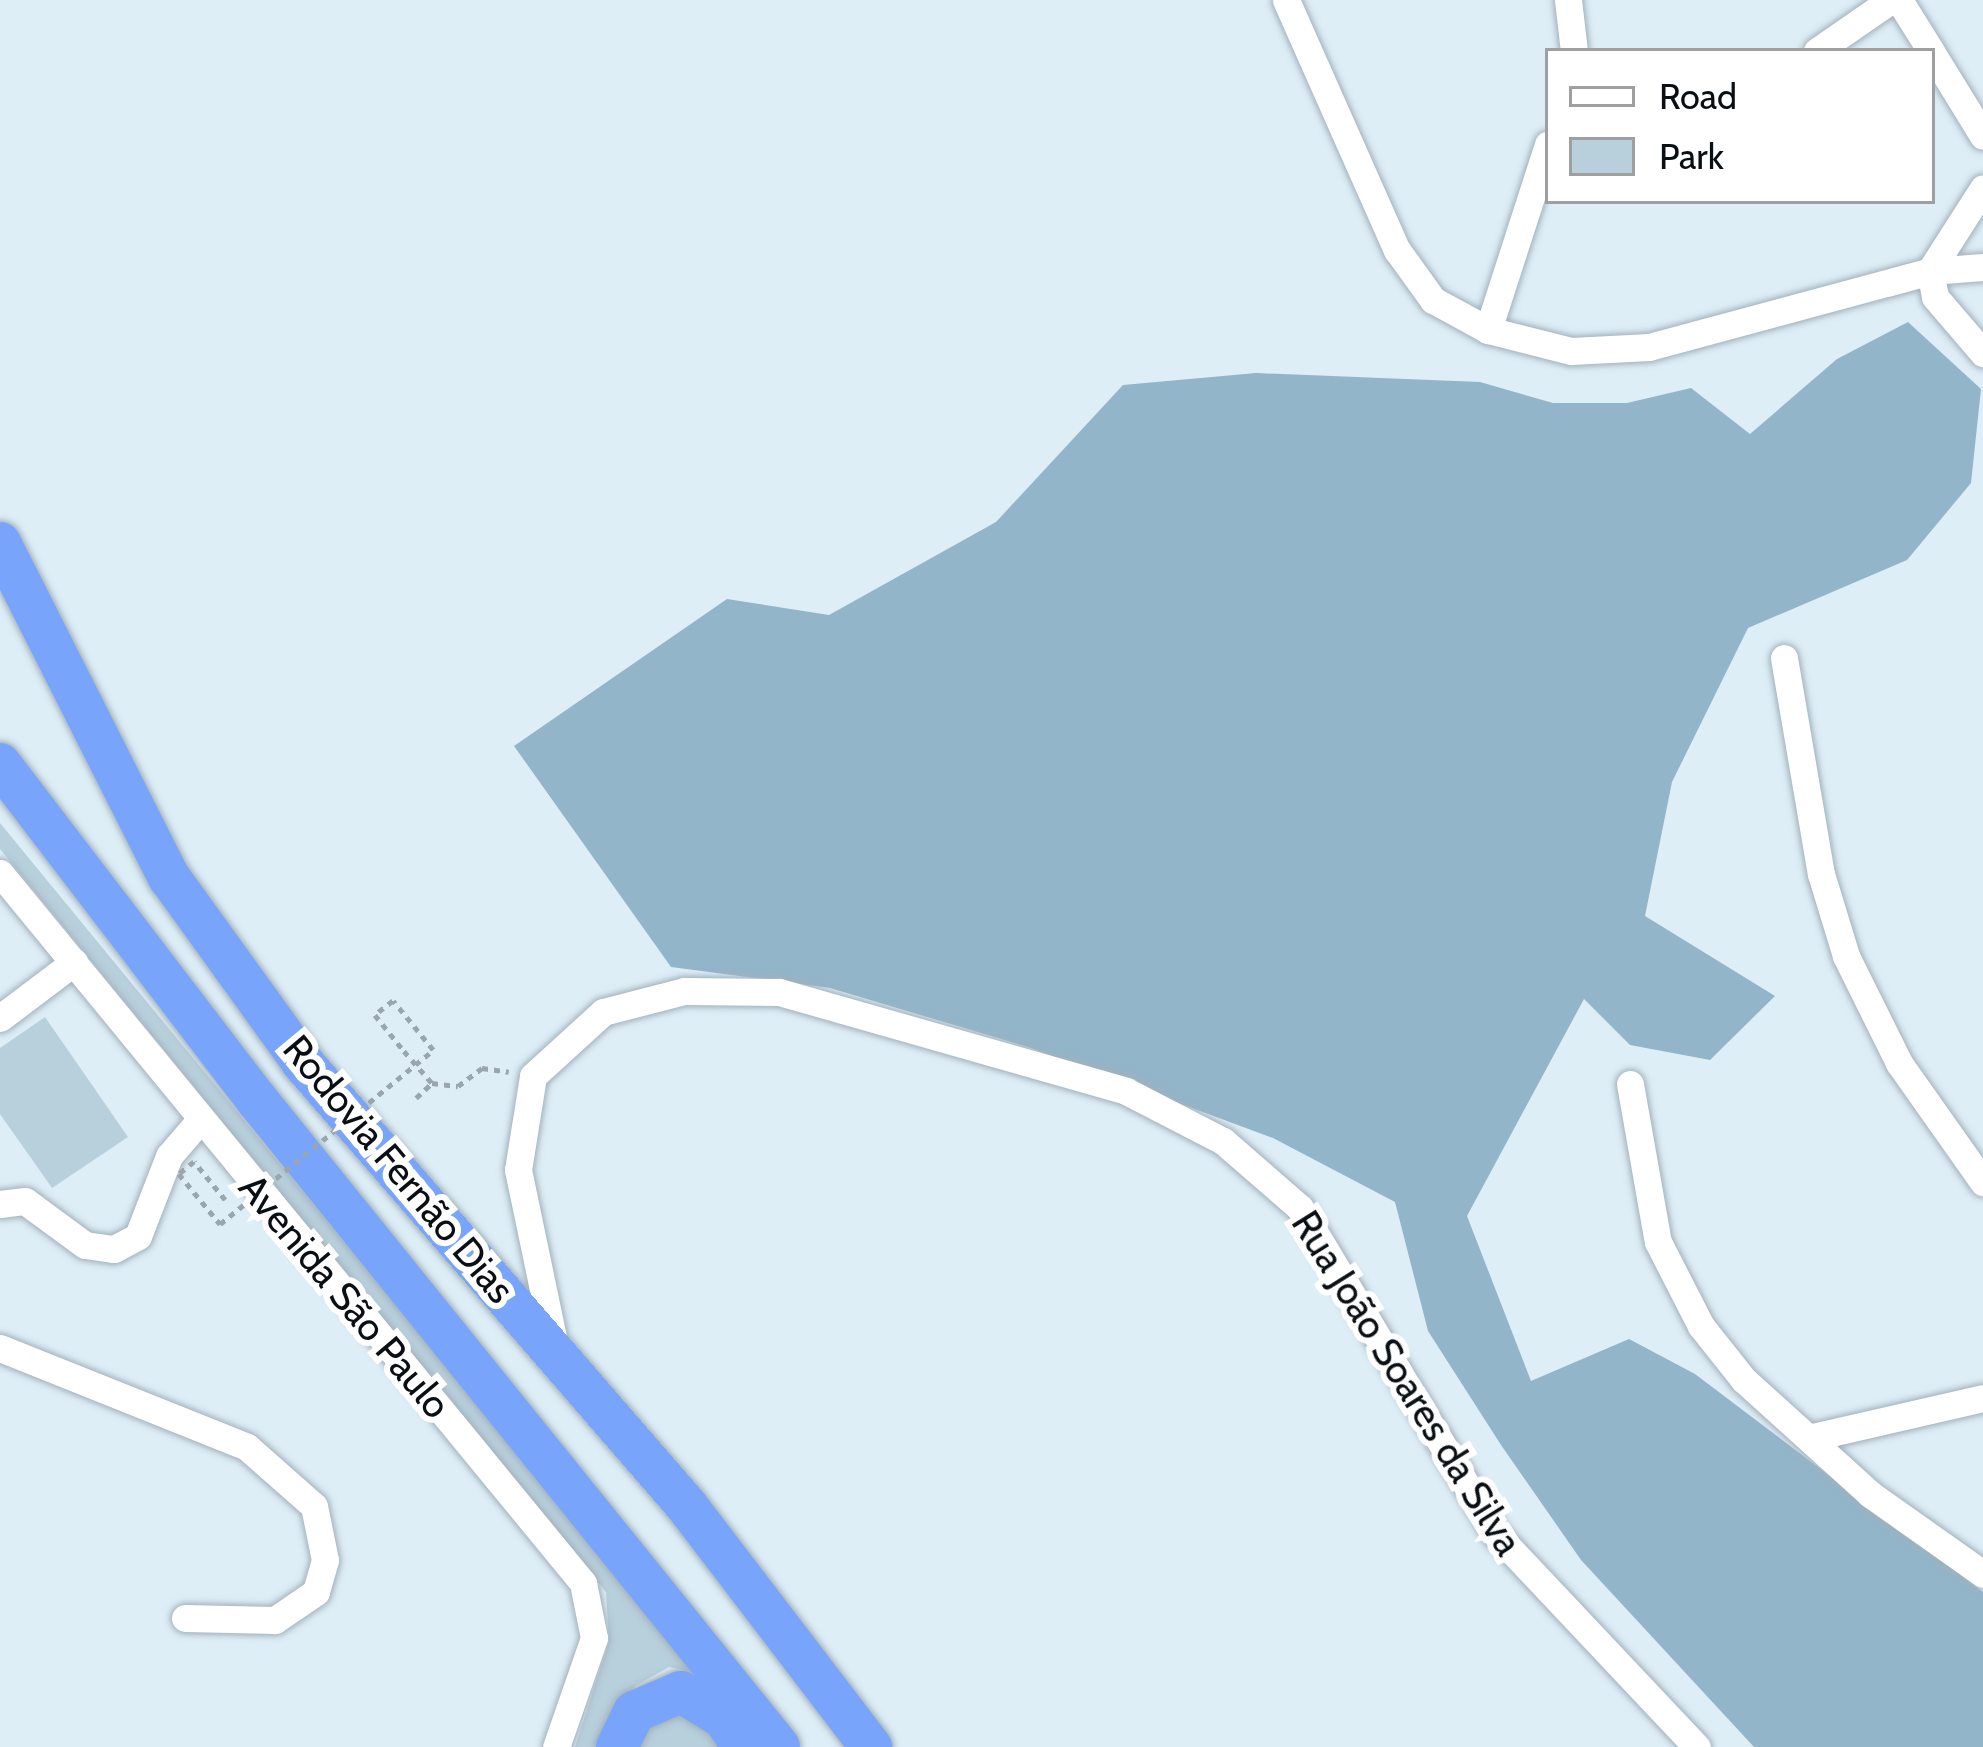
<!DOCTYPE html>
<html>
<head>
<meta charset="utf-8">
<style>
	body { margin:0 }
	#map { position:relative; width:1983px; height:1747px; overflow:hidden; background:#deeef7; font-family:Cabin,sans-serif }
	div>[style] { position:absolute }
	.green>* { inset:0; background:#b8cfdc }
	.forest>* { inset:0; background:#93b5c9 }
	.path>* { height:4.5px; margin-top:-2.25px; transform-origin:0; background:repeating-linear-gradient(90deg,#99a6ad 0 6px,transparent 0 12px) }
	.roads { filter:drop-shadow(0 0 3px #a2b1bb) drop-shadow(0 0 3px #a2b1bb) }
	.minor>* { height:27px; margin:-13.5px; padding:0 13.5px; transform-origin:13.5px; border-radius:13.5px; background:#fff }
	.highway>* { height:42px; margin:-21px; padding:0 21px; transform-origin:21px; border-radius:21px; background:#78a4fb }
	.path-bridge>* { height:4.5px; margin-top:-2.25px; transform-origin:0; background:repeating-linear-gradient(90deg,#99a6ad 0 6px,transparent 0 12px) }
	span { translate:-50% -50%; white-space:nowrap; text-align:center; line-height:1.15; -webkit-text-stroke:12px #fff; paint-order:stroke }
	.street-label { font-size:39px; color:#090f12 }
	.legend { position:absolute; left:1545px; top:48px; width:390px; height:156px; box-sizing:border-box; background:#fff; border:3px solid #9d9fa0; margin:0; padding:15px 21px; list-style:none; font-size:36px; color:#090f12 }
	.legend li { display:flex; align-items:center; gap:24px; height:60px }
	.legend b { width:60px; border:3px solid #9d9fa0 }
</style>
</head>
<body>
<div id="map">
	<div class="green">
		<div style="clip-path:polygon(0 823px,698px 1673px,669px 1667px,635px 1686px,601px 1747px,575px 1747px,609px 1642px,606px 1592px,0 849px)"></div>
		<div style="clip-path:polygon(45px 1017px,128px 1137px,52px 1188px,0 1114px,0 1048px)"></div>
		<div style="clip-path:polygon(686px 1706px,736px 1747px,634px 1747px,650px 1720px)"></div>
	</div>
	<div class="forest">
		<div style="clip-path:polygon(1908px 322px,1981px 389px,1971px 483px,1907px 560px,1748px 628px,1672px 782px,1645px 916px,1775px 996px,1710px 1060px,1630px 1045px,1584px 999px,1467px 1216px,1531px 1381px,1629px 1339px,1695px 1374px,1983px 1592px,1983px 1747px,1754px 1747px,1581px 1560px,1501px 1445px,1428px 1331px,1395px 1202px,1273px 1138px,1031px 1048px,830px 988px,671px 967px,514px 746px,727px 599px,829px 615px,996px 522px,1123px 385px,1256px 373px,1480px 382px,1553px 403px,1627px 403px,1691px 388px,1750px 434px,1837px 359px)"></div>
	</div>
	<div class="path">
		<div style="left:404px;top:1051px;width:43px;rotate:48.8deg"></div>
		<div style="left:432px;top:1083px;width:26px;rotate:7deg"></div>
		<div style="left:458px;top:1086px;width:30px;rotate:-37deg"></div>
		<div style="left:482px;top:1068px;width:27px;rotate:8deg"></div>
		<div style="left:416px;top:1098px;width:22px;rotate:-43deg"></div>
	</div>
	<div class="roads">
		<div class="minor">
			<div style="left:1286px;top:0;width:274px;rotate:66.1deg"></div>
			<div style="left:1397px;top:250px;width:62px;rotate:54.2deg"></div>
			<div style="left:1433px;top:300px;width:63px;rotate:28.6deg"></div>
			<div style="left:1488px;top:330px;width:86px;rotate:14.2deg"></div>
			<div style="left:1571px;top:351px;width:78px;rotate:-2.9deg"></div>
			<div style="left:1649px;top:347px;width:291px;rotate:-15.1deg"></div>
			<div style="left:1930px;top:271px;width:53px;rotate:-4.3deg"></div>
			<div style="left:1568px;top:0;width:51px;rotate:83.3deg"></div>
			<div style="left:1899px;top:0;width:60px;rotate:57.9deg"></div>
			<div style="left:1817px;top:51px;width:90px;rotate:-34.6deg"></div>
			<div style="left:1932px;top:53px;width:97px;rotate:58.4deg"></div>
			<div style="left:1930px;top:271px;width:26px;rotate:79deg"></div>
			<div style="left:1935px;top:297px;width:74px;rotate:49.4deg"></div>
			<div style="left:1930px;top:271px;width:98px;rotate:-57.4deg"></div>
			<div style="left:1488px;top:330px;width:195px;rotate:-72.1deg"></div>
			<div style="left:1784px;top:658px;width:219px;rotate:80.3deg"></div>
			<div style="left:1821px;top:874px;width:86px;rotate:73deg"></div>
			<div style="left:1846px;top:956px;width:119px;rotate:63.6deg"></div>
			<div style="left:1899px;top:1063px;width:146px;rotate:54.8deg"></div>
			<div style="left:0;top:873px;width:919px;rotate:50.61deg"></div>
			<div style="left:583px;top:1583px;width:56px;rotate:78.7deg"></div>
			<div style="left:594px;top:1638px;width:115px;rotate:109.2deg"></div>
			<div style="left:0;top:1018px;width:93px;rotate:-37.1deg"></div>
			<div style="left:1630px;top:1084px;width:160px;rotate:80deg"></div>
			<div style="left:1658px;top:1242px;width:94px;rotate:62.9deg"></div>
			<div style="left:1701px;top:1326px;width:69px;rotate:51.5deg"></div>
			<div style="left:1744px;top:1380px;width:170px;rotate:42.1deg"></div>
			<div style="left:1870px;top:1494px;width:138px;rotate:35.3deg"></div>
			<div style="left:0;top:1204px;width:25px;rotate:-7deg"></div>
			<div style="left:25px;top:1201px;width:74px;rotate:36.3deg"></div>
			<div style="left:85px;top:1245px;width:29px;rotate:8deg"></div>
			<div style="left:114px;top:1249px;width:27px;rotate:-28deg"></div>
			<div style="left:138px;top:1236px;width:86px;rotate:-68.8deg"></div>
			<div style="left:169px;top:1156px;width:48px;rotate:-49.3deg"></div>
			<div style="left:555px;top:1347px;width:181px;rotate:-101.8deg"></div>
			<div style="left:518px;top:1170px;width:95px;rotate:-80.9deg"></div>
			<div style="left:533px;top:1076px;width:95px;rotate:-42.4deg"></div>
			<div style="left:603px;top:1012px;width:84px;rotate:-14.5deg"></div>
			<div style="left:684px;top:991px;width:95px;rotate:0.6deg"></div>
			<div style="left:779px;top:992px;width:361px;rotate:15.9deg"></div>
			<div style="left:1126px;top:1091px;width:109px;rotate:27.3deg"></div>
			<div style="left:1223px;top:1141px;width:102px;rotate:41deg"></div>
			<div style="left:1300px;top:1208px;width:380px;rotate:59deg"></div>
			<div style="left:1496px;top:1534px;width:293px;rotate:46.7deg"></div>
			<div style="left:0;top:1348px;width:266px;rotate:21.8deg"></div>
			<div style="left:247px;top:1447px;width:89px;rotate:41.4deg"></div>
			<div style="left:314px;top:1506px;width:55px;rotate:78.5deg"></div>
			<div style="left:325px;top:1560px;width:33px;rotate:106deg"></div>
			<div style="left:316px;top:1592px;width:50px;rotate:145.7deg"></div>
			<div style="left:275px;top:1620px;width:90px;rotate:-178.7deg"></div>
			<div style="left:1813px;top:1437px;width:174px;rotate:-12.9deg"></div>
		</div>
		<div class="highway">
			<div style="left:0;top:543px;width:374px;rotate:63.2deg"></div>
			<div style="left:169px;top:877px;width:229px;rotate:54.2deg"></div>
			<div style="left:303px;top:1063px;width:585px;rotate:49.09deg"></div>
			<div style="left:686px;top:1505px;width:305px;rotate:52.6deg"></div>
			<div style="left:0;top:764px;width:423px;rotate:52.6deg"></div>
			<div style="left:257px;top:1100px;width:831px;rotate:51.1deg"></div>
			<div style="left:617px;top:1747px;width:39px;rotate:-64deg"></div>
			<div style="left:634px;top:1712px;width:51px;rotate:-23.1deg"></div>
			<div style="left:681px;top:1692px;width:50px;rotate:31.2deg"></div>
			<div style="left:724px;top:1718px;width:35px;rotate:57deg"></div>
		</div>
	</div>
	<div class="path-bridge">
		<div style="left:225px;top:1200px;width:49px;rotate:-129.2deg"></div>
		<div style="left:194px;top:1162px;width:19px;rotate:141deg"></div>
		<div style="left:179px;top:1174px;width:65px;rotate:50.6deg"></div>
		<div style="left:220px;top:1224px;width:275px;rotate:-39.2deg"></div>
		<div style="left:433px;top:1050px;width:63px;rotate:-129.2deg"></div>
		<div style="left:393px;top:1001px;width:23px;rotate:142deg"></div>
		<div style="left:375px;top:1015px;width:46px;rotate:51.1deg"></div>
	</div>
	<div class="street-label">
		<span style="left:399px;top:1169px;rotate:50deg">Rodovia Fernão Dias</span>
		<span style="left:345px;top:1296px;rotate:50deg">Avenida São Paulo</span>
		<span style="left:1407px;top:1383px;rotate:58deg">Rua João Soares da Silva</span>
	</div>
	<ul class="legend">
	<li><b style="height:15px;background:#fff"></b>Road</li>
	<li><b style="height:33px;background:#b8cfdc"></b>Park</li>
	</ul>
</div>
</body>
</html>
